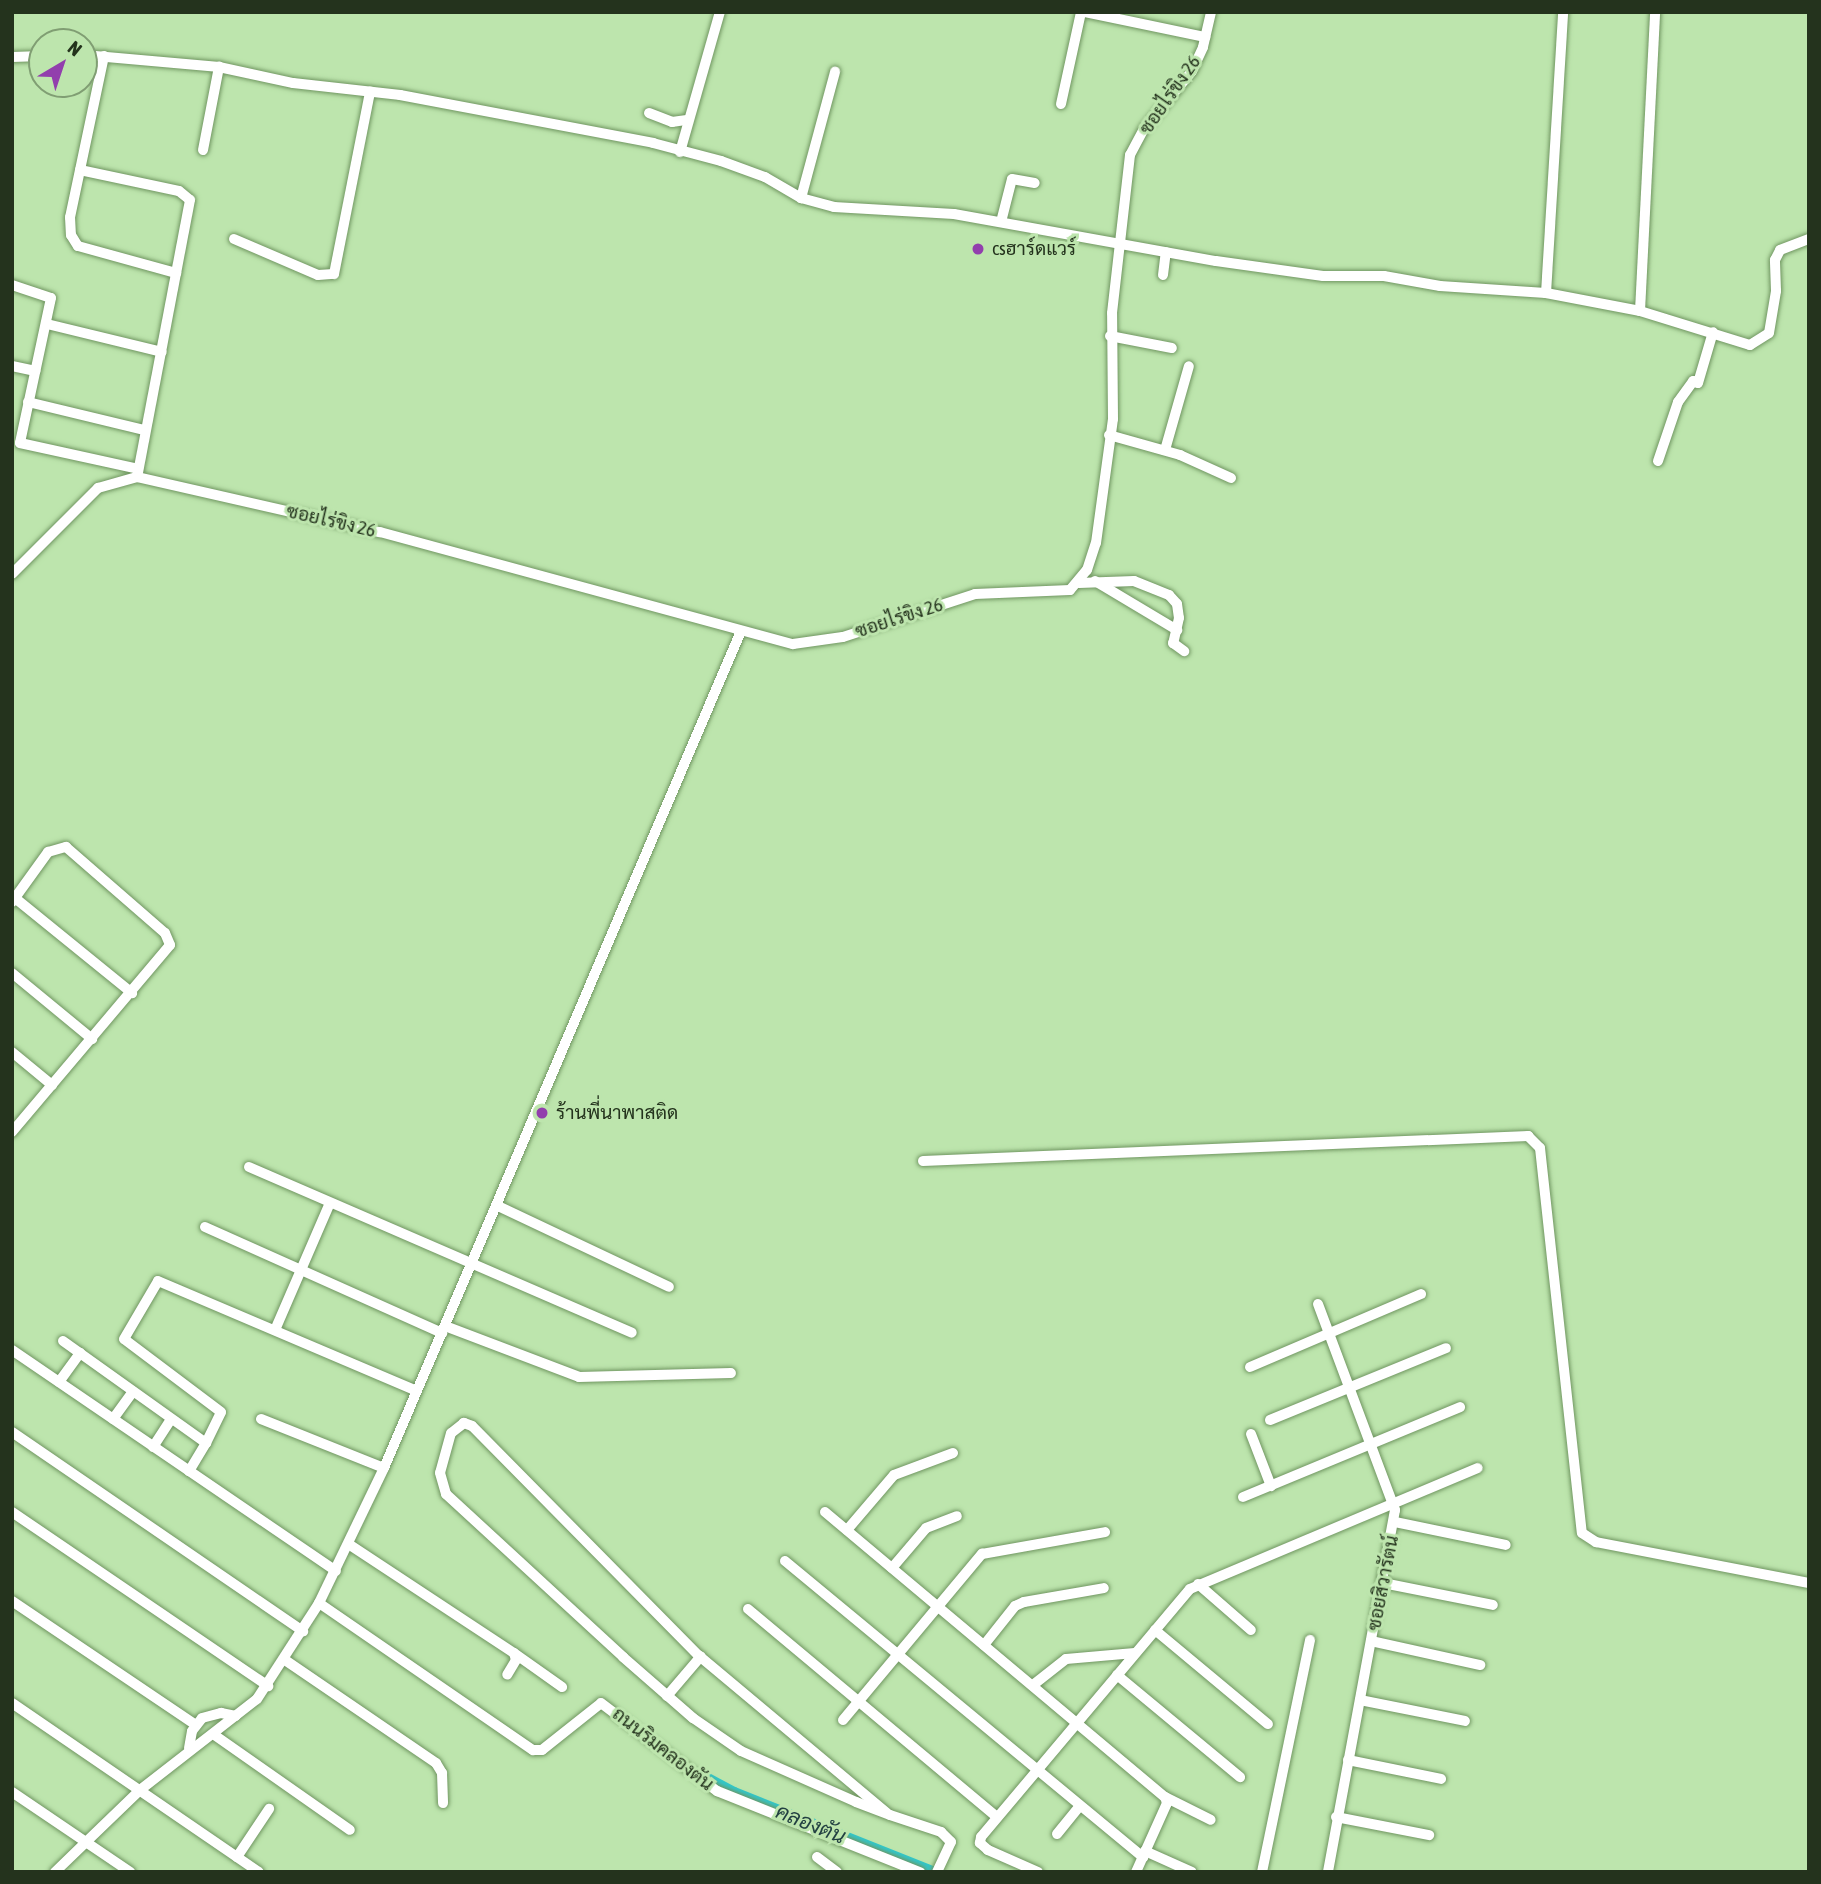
<!DOCTYPE html>
<html>
<head>
<meta charset="utf-8">
<style>
	body { margin:0 }
	#map { position:relative; width:1821px; height:1884px; overflow:hidden; background:#bde5ad; font-family:"Asap Condensed",Sarabun,sans-serif }
	div>[style] { position:absolute }
	.canal>* { height:10px; margin:-5px; padding:0 5px; transform-origin:5px; border-radius:5px; background:#32c7ca }
	.roads { filter:drop-shadow(0 0 2px #709661) drop-shadow(0 0 2px #709661) }
	.street>* { height:10px; margin:-5px; padding:0 5px; transform-origin:5px; border-radius:5px; background:#fff }
	.dots>* { width:19px; height:19px; translate:-50% -50%; box-sizing:border-box; border:4px solid #bde5ad; border-radius:50% }
	span { translate:-50% -50%; white-space:nowrap; text-align:center; line-height:1.15; -webkit-text-stroke:6px #bde5ad; paint-order:stroke }
	.street-label { font-size:19px; color:#24331d }
	.poi-label { font-size:19px; color:#24331d }
	.left { translate:0 -50%; text-align:left }
	.water-label { font-size:21px; color:#234142; font-style:italic }
	.frame { position:absolute; inset:0; border:14px solid #24331d; pointer-events:none }
	.north { position:absolute; left:28px; top:28px; width:70px; height:70px; box-sizing:border-box; background:#bde5ad; border:2px solid #809e73; border-radius:50%; rotate:39deg; font-size:19px; font-weight:700; line-height:28px; text-align:center; color:#24331d }
	.north::after { content:''; display:block; margin:auto; width:24px; height:32px; background:#923fad; clip-path:polygon(50% 0,100% 100%,50% 72%,0 100%) }
</style>
</head>
<body>
<div id="map">
	<div class="canal">
		<div style="left:704px;top:1776px;width:34px;rotate:28deg"></div>
		<div style="left:734px;top:1792px;width:216px;rotate:21.7deg"></div>
	</div>
	<div class="roads">
		<div class="street">
			<div style="left:1085px;top:12px;width:123px;rotate:11.8deg"></div>
			<div style="left:84px;top:55px;width:136px;rotate:5.1deg"></div>
			<div style="left:219px;top:67px;width:76px;rotate:12.2deg"></div>
			<div style="left:293px;top:83px;width:108px;rotate:6.4deg"></div>
			<div style="left:400px;top:95px;width:258px;rotate:10.7deg"></div>
			<div style="left:653px;top:143px;width:70px;rotate:14.8deg"></div>
			<div style="left:721px;top:161px;width:47px;rotate:20deg"></div>
			<div style="left:765px;top:177px;width:42px;rotate:30.3deg"></div>
			<div style="left:801px;top:198px;width:34px;rotate:15deg"></div>
			<div style="left:834px;top:207px;width:120px;rotate:3.3deg"></div>
			<div style="left:954px;top:214px;width:266px;rotate:10.2deg"></div>
			<div style="left:1216px;top:261px;width:108px;rotate:8deg"></div>
			<div style="left:1323px;top:276px;width:61px"></div>
			<div style="left:1384px;top:276px;width:57px;rotate:10.1deg"></div>
			<div style="left:1440px;top:286px;width:106px;rotate:3.8deg"></div>
			<div style="left:1546px;top:293px;width:96px;rotate:10.8deg"></div>
			<div style="left:1640px;top:311px;width:115px;rotate:17.2deg"></div>
			<div style="left:1750px;top:345px;width:22px;rotate:-32deg"></div>
			<div style="left:1769px;top:333px;width:43px;rotate:-80.5deg"></div>
			<div style="left:1776px;top:291px;width:31px;rotate:-92deg"></div>
			<div style="left:1775px;top:260px;width:11px;rotate:-63deg"></div>
			<div style="left:1780px;top:250px;width:31px;rotate:-21deg"></div>
			<div style="left:104px;top:56px;width:165px;rotate:101.9deg"></div>
			<div style="left:70px;top:217px;width:18px;rotate:87deg"></div>
			<div style="left:71px;top:235px;width:13px;rotate:58deg"></div>
			<div style="left:78px;top:246px;width:102px;rotate:15.4deg"></div>
			<div style="left:12px;top:57px;width:30px;rotate:-2deg"></div>
			<div style="left:1061px;top:104px;width:94px;rotate:-77.7deg"></div>
			<div style="left:649px;top:113px;width:25px;rotate:21deg"></div>
			<div style="left:672px;top:122px;width:15px;rotate:-8deg"></div>
			<div style="left:203px;top:150px;width:85px;rotate:-79.1deg"></div>
			<div style="left:680px;top:152px;width:146px;rotate:-74.1deg"></div>
			<div style="left:80px;top:170px;width:101px;rotate:12deg"></div>
			<div style="left:179px;top:191px;width:14px;rotate:39deg"></div>
			<div style="left:190px;top:200px;width:282px;rotate:100.8deg"></div>
			<div style="left:801px;top:198px;width:131px;rotate:-74.9deg"></div>
			<div style="left:1001px;top:222px;width:44px;rotate:-75.7deg"></div>
			<div style="left:1012px;top:179px;width:23px;rotate:10deg"></div>
			<div style="left:234px;top:239px;width:91px;rotate:23.2deg"></div>
			<div style="left:318px;top:275px;width:16px;rotate:-4deg"></div>
			<div style="left:334px;top:274px;width:186px;rotate:-78.8deg"></div>
			<div style="left:1163px;top:275px;width:23px;rotate:-83deg"></div>
			<div style="left:12px;top:285px;width:41px;rotate:18.4deg"></div>
			<div style="left:51px;top:298px;width:148px;rotate:102.1deg"></div>
			<div style="left:20px;top:443px;width:121px;rotate:12.4deg"></div>
			<div style="left:1546px;top:293px;width:282px;rotate:-86.5deg"></div>
			<div style="left:1640px;top:311px;width:299px;rotate:-87.1deg"></div>
			<div style="left:47px;top:324px;width:118px;rotate:13.7deg"></div>
			<div style="left:1110px;top:336px;width:63px;rotate:11deg"></div>
			<div style="left:12px;top:366px;width:24px;rotate:12deg"></div>
			<div style="left:28px;top:402px;width:119px;rotate:13.6deg"></div>
			<div style="left:1109px;top:435px;width:74px;rotate:15.7deg"></div>
			<div style="left:1180px;top:455px;width:56px;rotate:24.3deg"></div>
			<div style="left:1165px;top:450px;width:87px;rotate:-74.1deg"></div>
			<div style="left:1658px;top:461px;width:62px;rotate:-71.3deg"></div>
			<div style="left:1678px;top:402px;width:26px;rotate:-54deg"></div>
			<div style="left:1693px;top:381px;width:5px;rotate:22deg"></div>
			<div style="left:1698px;top:383px;width:53px;rotate:-73.6deg"></div>
			<div style="left:12px;top:574px;width:122px;rotate:-45deg"></div>
			<div style="left:98px;top:488px;width:41px;rotate:-15.8deg"></div>
			<div style="left:137px;top:477px;width:249px;rotate:12.8deg"></div>
			<div style="left:380px;top:532px;width:428px;rotate:15.2deg"></div>
			<div style="left:793px;top:644px;width:50px;rotate:-8deg"></div>
			<div style="left:843px;top:637px;width:139px;rotate:-18deg"></div>
			<div style="left:975px;top:594px;width:95px;rotate:-2.4deg"></div>
			<div style="left:1070px;top:590px;width:26px;rotate:-50deg"></div>
			<div style="left:1087px;top:570px;width:28px;rotate:-72deg"></div>
			<div style="left:1096px;top:543px;width:125px;rotate:-82.2deg"></div>
			<div style="left:1113px;top:419px;width:106px;rotate:-90.5deg"></div>
			<div style="left:1112px;top:313px;width:159px;rotate:-83.5deg"></div>
			<div style="left:1130px;top:155px;width:30px;rotate:-62deg"></div>
			<div style="left:1144px;top:129px;width:75px;rotate:-50.4deg"></div>
			<div style="left:1192px;top:71px;width:26px;rotate:-65deg"></div>
			<div style="left:1203px;top:47px;width:36px;rotate:-77deg"></div>
			<div style="left:1095px;top:581px;width:96px;rotate:30.9deg"></div>
			<div style="left:1079px;top:583px;width:55px;rotate:-2.1deg"></div>
			<div style="left:1134px;top:581px;width:38px;rotate:22deg"></div>
			<div style="left:1169px;top:595px;width:12px;rotate:48deg"></div>
			<div style="left:1177px;top:604px;width:14px;rotate:82deg"></div>
			<div style="left:1179px;top:618px;width:26px;rotate:103deg"></div>
			<div style="left:1173px;top:643px;width:14px;rotate:36deg"></div>
			<div style="left:15px;top:898px;width:151px;rotate:39.1deg"></div>
			<div style="left:12px;top:902px;width:62px;rotate:-54.2deg"></div>
			<div style="left:48px;top:852px;width:19px;rotate:-16deg"></div>
			<div style="left:66px;top:847px;width:131px;rotate:41deg"></div>
			<div style="left:165px;top:933px;width:13px;rotate:67deg"></div>
			<div style="left:170px;top:945px;width:245px;rotate:130.2deg"></div>
			<div style="left:12px;top:973px;width:104px;rotate:39.5deg"></div>
			<div style="left:12px;top:1052px;width:52px;rotate:39.5deg"></div>
			<div style="left:923px;top:1161px;width:606px;rotate:-2.37deg"></div>
			<div style="left:1528px;top:1136px;width:17px;rotate:45deg"></div>
			<div style="left:1540px;top:1148px;width:387px;rotate:83.8deg"></div>
			<div style="left:1582px;top:1533px;width:17px;rotate:33deg"></div>
			<div style="left:1596px;top:1542px;width:217px;rotate:10.9deg"></div>
			<div style="left:249px;top:1167px;width:417px;rotate:23.4deg"></div>
			<div style="left:498px;top:1206px;width:189px;rotate:25.3deg"></div>
			<div style="left:205px;top:1227px;width:260px;rotate:24.1deg"></div>
			<div style="left:1318px;top:1304px;width:220px;rotate:69.5deg"></div>
			<div style="left:1395px;top:1510px;width:368px;rotate:100.5deg"></div>
			<div style="left:445px;top:1326px;width:143px;rotate:20.8deg"></div>
			<div style="left:579px;top:1377px;width:152px;rotate:-1.5deg"></div>
			<div style="left:275px;top:1330px;width:138px;rotate:-66.6deg"></div>
			<div style="left:63px;top:1341px;width:176px;rotate:35.5deg"></div>
			<div style="left:206px;top:1443px;width:33px;rotate:121deg"></div>
			<div style="left:12px;top:1350px;width:392px;rotate:34.3deg"></div>
			<div style="left:1250px;top:1367px;width:186px;rotate:-23.1deg"></div>
			<div style="left:59px;top:1382px;width:36px;rotate:-54deg"></div>
			<div style="left:113px;top:1419px;width:34px;rotate:-54deg"></div>
			<div style="left:261px;top:1419px;width:132px;rotate:21.7deg"></div>
			<div style="left:1270px;top:1420px;width:190px;rotate:-22.2deg"></div>
			<div style="left:12px;top:1432px;width:353px;rotate:34.4deg"></div>
			<div style="left:1251px;top:1434px;width:56px;rotate:69deg"></div>
			<div style="left:206px;top:1443px;width:34px;rotate:-64deg"></div>
			<div style="left:221px;top:1412px;width:121px;rotate:-143deg"></div>
			<div style="left:124px;top:1339px;width:67px;rotate:-59.6deg"></div>
			<div style="left:158px;top:1281px;width:281px;rotate:23deg"></div>
			<div style="left:153px;top:1447px;width:33px;rotate:-57deg"></div>
			<div style="left:1243px;top:1497px;width:235px;rotate:-22.5deg"></div>
			<div style="left:12px;top:1512px;width:310px;rotate:34.2deg"></div>
			<div style="left:825px;top:1512px;width:444px;rotate:40deg"></div>
			<div style="left:1165px;top:1797px;width:51px;rotate:26.6deg"></div>
			<div style="left:1395px;top:1522px;width:113px;rotate:11.7deg"></div>
			<div style="left:847px;top:1530px;width:72px;rotate:-49.5deg"></div>
			<div style="left:894px;top:1475px;width:63px;rotate:-20.4deg"></div>
			<div style="left:350px;top:1545px;width:196px;rotate:33.4deg"></div>
			<div style="left:514px;top:1653px;width:7px;rotate:74deg"></div>
			<div style="left:516px;top:1660px;width:17px;rotate:121deg"></div>
			<div style="left:785px;top:1561px;width:465px;rotate:39.6deg"></div>
			<div style="left:892px;top:1568px;width:52px;rotate:-49.6deg"></div>
			<div style="left:926px;top:1528px;width:33px;rotate:-21deg"></div>
			<div style="left:1383px;top:1583px;width:112px;rotate:11.3deg"></div>
			<div style="left:1198px;top:1584px;width:70px;rotate:41deg"></div>
			<div style="left:12px;top:1601px;width:222px;rotate:34deg"></div>
			<div style="left:319px;top:1603px;width:260px;rotate:34.5deg"></div>
			<div style="left:533px;top:1750px;width:9px"></div>
			<div style="left:542px;top:1750px;width:75px;rotate:-38.5deg"></div>
			<div style="left:601px;top:1703px;width:146px;rotate:37.2deg"></div>
			<div style="left:717px;top:1791px;width:219px;rotate:21.8deg"></div>
			<div style="left:748px;top:1609px;width:323px;rotate:39.9deg"></div>
			<div style="left:1155px;top:1630px;width:147px;rotate:39.8deg"></div>
			<div style="left:1371px;top:1641px;width:112px;rotate:12.4deg"></div>
			<div style="left:984px;top:1645px;width:50px;rotate:-51.5deg"></div>
			<div style="left:1015px;top:1606px;width:10px;rotate:-24deg"></div>
			<div style="left:1024px;top:1602px;width:81px;rotate:-9.9deg"></div>
			<div style="left:514px;top:1653px;width:59px;rotate:35.3deg"></div>
			<div style="left:285px;top:1660px;width:183px;rotate:34.3deg"></div>
			<div style="left:436px;top:1763px;width:12px;rotate:59deg"></div>
			<div style="left:442px;top:1773px;width:30px;rotate:88deg"></div>
			<div style="left:1117px;top:1675px;width:160px;rotate:39.7deg"></div>
			<div style="left:1033px;top:1685px;width:42px;rotate:-38.2deg"></div>
			<div style="left:1066px;top:1659px;width:69px;rotate:-5deg"></div>
			<div style="left:667px;top:1696px;width:52px;rotate:-49.6deg"></div>
			<div style="left:1360px;top:1700px;width:107px;rotate:11.3deg"></div>
			<div style="left:12px;top:1703px;width:299px;rotate:34.4deg"></div>
			<div style="left:843px;top:1720px;width:217px;rotate:-50.1deg"></div>
			<div style="left:982px;top:1554px;width:125px;rotate:-10.1deg"></div>
			<div style="left:213px;top:1734px;width:167px;rotate:35deg"></div>
			<div style="left:189px;top:1748px;width:17px;rotate:-80deg"></div>
			<div style="left:192px;top:1731px;width:16px;rotate:-52deg"></div>
			<div style="left:202px;top:1718px;width:20px;rotate:-15deg"></div>
			<div style="left:221px;top:1713px;width:15px;rotate:11deg"></div>
			<div style="left:1348px;top:1760px;width:95px;rotate:11.5deg"></div>
			<div style="left:12px;top:1792px;width:143px;rotate:34.1deg"></div>
			<div style="left:887px;top:1813px;width:246px;rotate:-140.1deg"></div>
			<div style="left:698px;top:1655px;width:322px;rotate:-134.6deg"></div>
			<div style="left:472px;top:1426px;width:9px;rotate:-159deg"></div>
			<div style="left:464px;top:1423px;width:16px;rotate:142deg"></div>
			<div style="left:451px;top:1433px;width:41px;rotate:105.4deg"></div>
			<div style="left:440px;top:1473px;width:22px;rotate:74deg"></div>
			<div style="left:446px;top:1494px;width:241px;rotate:42.6deg"></div>
			<div style="left:623px;top:1657px;width:93px;rotate:41.1deg"></div>
			<div style="left:693px;top:1718px;width:58px;rotate:34.5deg"></div>
			<div style="left:741px;top:1751px;width:126px;rotate:23.9deg"></div>
			<div style="left:856px;top:1802px;width:36px;rotate:21deg"></div>
			<div style="left:890px;top:1815px;width:54px;rotate:18.4deg"></div>
			<div style="left:941px;top:1832px;width:14px;rotate:45deg"></div>
			<div style="left:951px;top:1842px;width:33px;rotate:115deg"></div>
			<div style="left:1336px;top:1817px;width:95px;rotate:11deg"></div>
			<div style="left:1057px;top:1834px;width:36px;rotate:-51deg"></div>
			<div style="left:1145px;top:1851px;width:51px;rotate:24.1deg"></div>
			<div style="left:237px;top:1857px;width:58px;rotate:-56.3deg"></div>
			<div style="left:817px;top:1857px;width:25px;rotate:37deg"></div>
			<div style="left:55px;top:1872px;width:118px;rotate:-44deg"></div>
			<div style="left:140px;top:1790px;width:148px;rotate:-37.9deg"></div>
			<div style="left:257px;top:1699px;width:114px;rotate:-57.1deg"></div>
			<div style="left:319px;top:1603px;width:150px;rotate:-64.3deg"></div>
			<div style="left:384px;top:1468px;width:910px;rotate:-66.9deg"></div>
			<div style="left:1038px;top:1872px;width:55px;rotate:-156.3deg"></div>
			<div style="left:988px;top:1850px;width:11px;rotate:-139deg"></div>
			<div style="left:980px;top:1843px;width:6px;rotate:-81deg"></div>
			<div style="left:981px;top:1837px;width:324px;rotate:-49.9deg"></div>
			<div style="left:1190px;top:1589px;width:312px;rotate:-22.8deg"></div>
			<div style="left:1136px;top:1872px;width:76px;rotate:-65.8deg"></div>
			<div style="left:1167px;top:1803px;width:6px;rotate:-108deg"></div>
			<div style="left:1262px;top:1872px;width:237px;rotate:-78.3deg"></div>
		</div>
	</div>
	<div class="dots">
		<div style="left:978px;top:249px;background:#923fad"></div>
		<div style="left:542px;top:1113px;background:#923fad"></div>
	</div>
	<div class="street-label">
		<span style="left:1170px;top:95px;rotate:-55deg">ซอยไร่ขิง 26</span>
		<span style="left:331px;top:521px;rotate:13deg">ซอยไร่ขิง 26</span>
		<span style="left:899px;top:618px;rotate:-18deg">ซอยไร่ขิง 26</span>
		<span style="left:1383px;top:1583px;rotate:-79deg">ซอยสิวารัตน์</span>
		<span style="left:663px;top:1749px;rotate:38deg">ถนนริมคลองตัน</span>
	</div>
	<div class="poi-label">
		<span class="left" style="left:992px;top:249px">csฮาร์ดแวร์</span>
		<span class="left" style="left:556px;top:1113px">ร้านพี่นาพาสติด</span>
	</div>
	<div class="water-label">
		<span style="left:811px;top:1823px;rotate:22deg">คลองตัน</span>
	</div>
	<div class="frame"></div>
	<div class="north">N</div>
</div>
</body>
</html>
